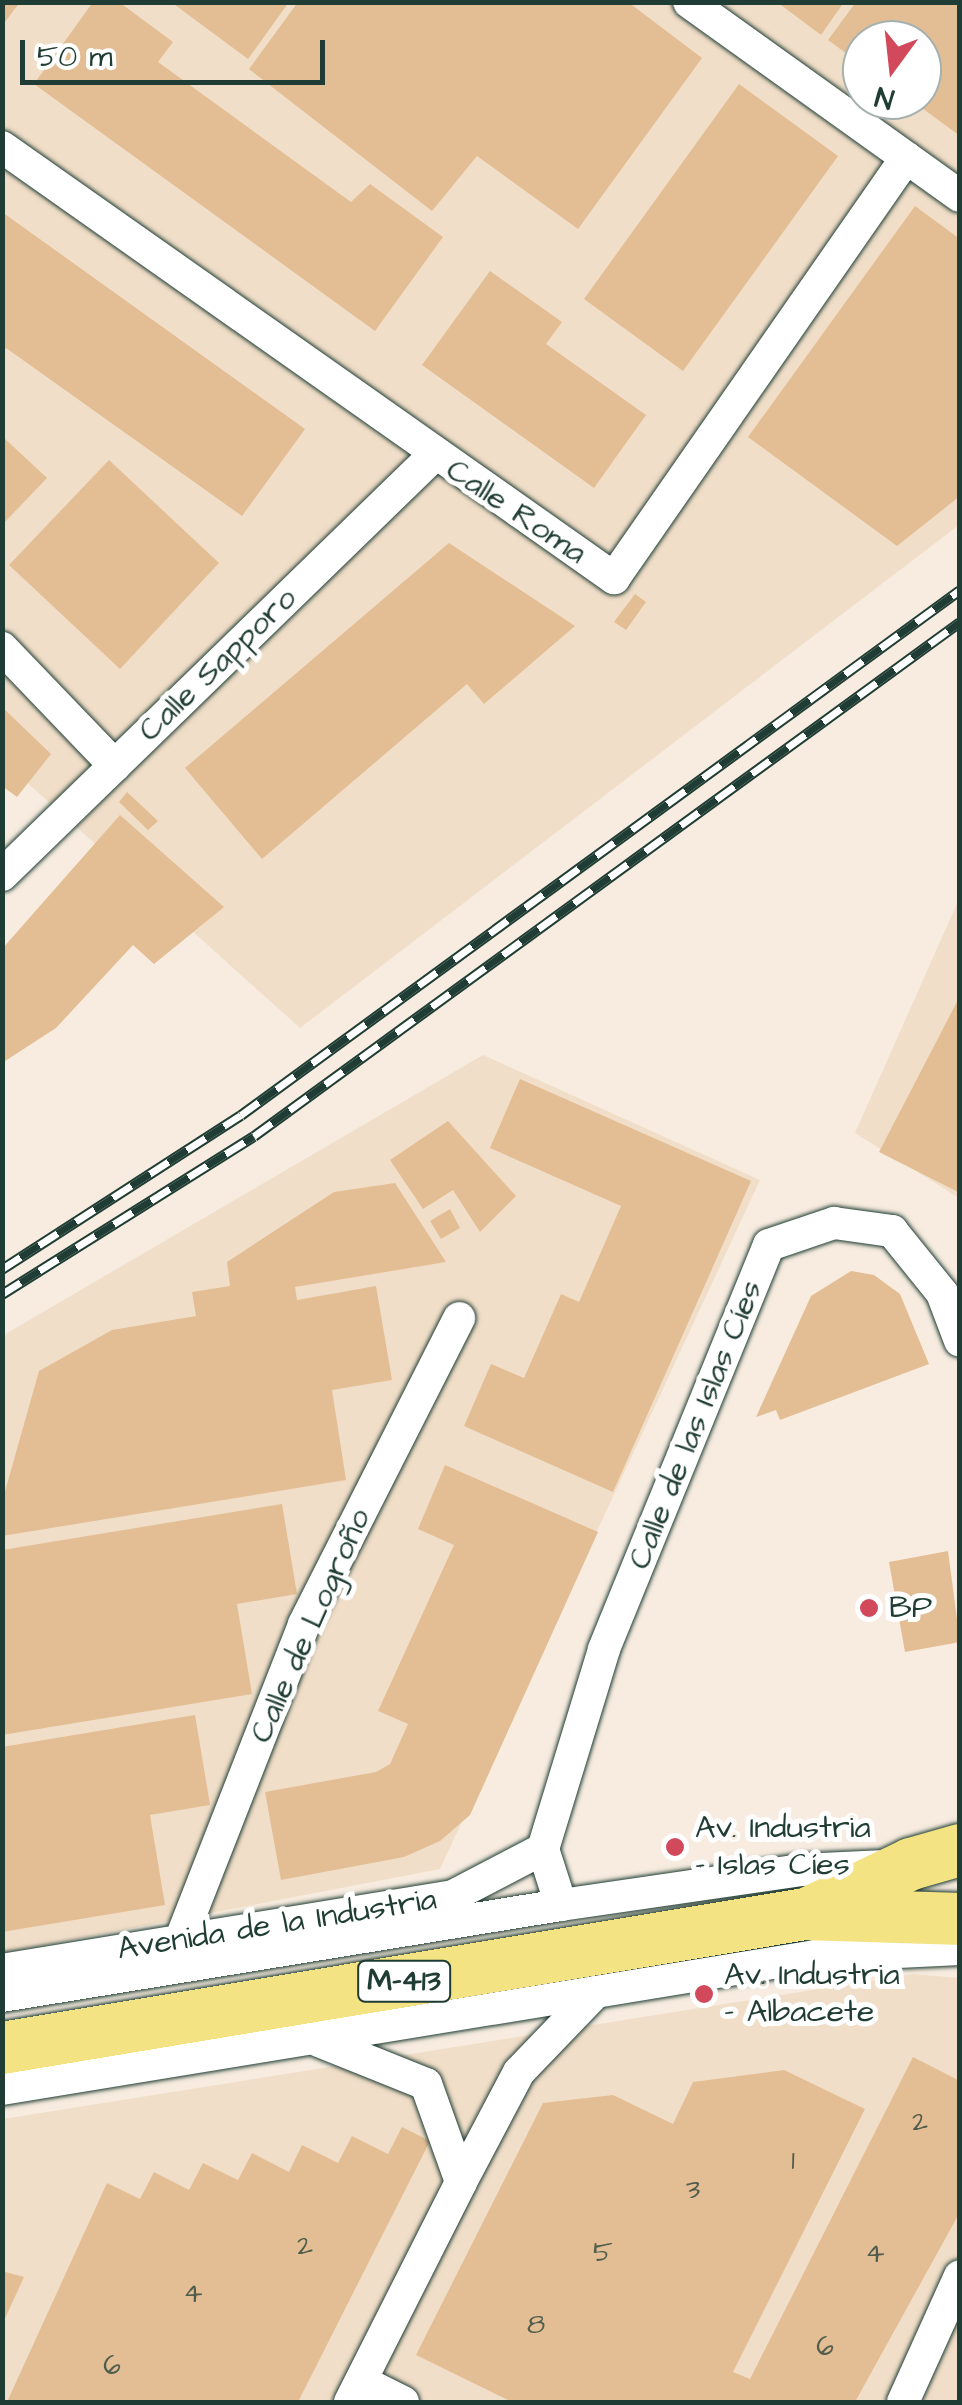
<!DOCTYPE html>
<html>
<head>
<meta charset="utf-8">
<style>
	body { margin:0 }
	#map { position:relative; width:962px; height:2405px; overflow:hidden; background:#f7ecdf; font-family:"Architects Daughter",sans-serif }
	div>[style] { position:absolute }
	.built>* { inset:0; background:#f1dec8 }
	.building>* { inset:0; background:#e3be94 }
	.roads { filter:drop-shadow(0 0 2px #1f3d34) drop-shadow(0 0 2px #1f3d34) }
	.minor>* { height:32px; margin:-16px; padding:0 16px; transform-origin:16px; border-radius:16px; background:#fff }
	.primary>* { height:52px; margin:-26px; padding:0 26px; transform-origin:26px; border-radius:26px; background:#f4e382 }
	.rail>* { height:11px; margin-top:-5.5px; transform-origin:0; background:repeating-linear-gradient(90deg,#fff 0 22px,#1f3d34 0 44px); box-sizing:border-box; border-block:2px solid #1f3d34 }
	.dots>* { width:28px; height:28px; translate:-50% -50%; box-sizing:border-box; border:5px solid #fff; border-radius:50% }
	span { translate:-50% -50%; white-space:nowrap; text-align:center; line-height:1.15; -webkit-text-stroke:10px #fff; paint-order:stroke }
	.number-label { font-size:28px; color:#505d4c }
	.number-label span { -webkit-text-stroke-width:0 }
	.shield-label span { padding:2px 8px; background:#fff; border:2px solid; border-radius:8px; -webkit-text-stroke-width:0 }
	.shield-label { font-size:30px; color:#1f3d34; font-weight:700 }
	.street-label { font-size:32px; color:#1f3d34 }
	.poi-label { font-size:32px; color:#1f3d34 }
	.left { translate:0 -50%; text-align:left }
	.frame { position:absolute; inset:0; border:5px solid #1f3d34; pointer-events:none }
	.north { position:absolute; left:842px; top:20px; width:100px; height:100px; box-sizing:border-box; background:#fff; border:2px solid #a5b1ae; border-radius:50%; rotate:195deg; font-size:28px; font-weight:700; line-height:40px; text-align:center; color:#1f3d34 }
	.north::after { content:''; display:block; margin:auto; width:35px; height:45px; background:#d1495b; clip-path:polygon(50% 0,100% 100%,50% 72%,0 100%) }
	.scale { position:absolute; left:20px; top:40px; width:305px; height:45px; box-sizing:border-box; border:5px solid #1f3d34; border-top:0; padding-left:12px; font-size:30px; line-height:35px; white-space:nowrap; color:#1f3d34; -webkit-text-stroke:8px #fff; paint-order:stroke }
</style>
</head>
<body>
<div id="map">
	<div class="built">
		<div style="clip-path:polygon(evenodd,3px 3px,959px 3px,959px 525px,300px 1028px,3px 761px,3px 3px,862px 40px,922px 40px,922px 100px,862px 100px,862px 40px)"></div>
		<div style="clip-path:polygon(959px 899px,959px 1198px,855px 1133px)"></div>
		<div style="clip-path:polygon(483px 1055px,760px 1180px,440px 1869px,3px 1953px,2px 1336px)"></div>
		<div style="clip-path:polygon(913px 1974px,959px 1978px,959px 2402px,3px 2402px,3px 2119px)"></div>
	</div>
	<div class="building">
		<div style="clip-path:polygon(2px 2px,20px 2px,2px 26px)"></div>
		<div style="clip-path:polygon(93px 2px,119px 2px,173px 42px,158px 62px,351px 202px,370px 184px,443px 237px,375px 331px,34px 84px)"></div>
		<div style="clip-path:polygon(171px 2px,289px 2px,248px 59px)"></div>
		<div style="clip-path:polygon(298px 2px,628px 2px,702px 58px,578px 229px,477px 156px,432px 211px,249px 69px)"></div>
		<div style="clip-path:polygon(777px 2px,844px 2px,821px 35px)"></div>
		<div style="clip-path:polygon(856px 2px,960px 2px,960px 136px,911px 100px,922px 100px,922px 40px,862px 40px,862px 65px,828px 40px)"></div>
		<div style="clip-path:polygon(739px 84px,838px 156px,683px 371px,584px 299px)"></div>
		<div style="clip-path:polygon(915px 206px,960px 239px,960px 496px,897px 546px,748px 437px)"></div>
		<div style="clip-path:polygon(2px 212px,305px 429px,242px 516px,6px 348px,2px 352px)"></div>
		<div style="clip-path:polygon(490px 271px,562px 322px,546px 344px,646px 415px,594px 488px,422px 365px)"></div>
		<div style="clip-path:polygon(2px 436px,47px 478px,2px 525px)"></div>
		<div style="clip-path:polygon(109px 460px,219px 563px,120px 669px,9px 565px)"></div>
		<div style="clip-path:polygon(449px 543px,575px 626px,484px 704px,467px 684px,262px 859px,185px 768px)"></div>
		<div style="clip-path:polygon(635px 594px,646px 602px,626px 630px,614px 622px)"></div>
		<div style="clip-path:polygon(2px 707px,51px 754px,17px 797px,2px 786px)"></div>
		<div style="clip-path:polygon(127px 792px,158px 821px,148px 830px,119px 802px)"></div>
		<div style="clip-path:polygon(120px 815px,224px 907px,154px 964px,133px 945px,56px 1028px,2px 1063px,2px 949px)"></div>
		<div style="clip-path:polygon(960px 996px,960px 1193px,879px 1152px)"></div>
		<div style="clip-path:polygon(520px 1079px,751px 1181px,613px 1492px,464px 1426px,491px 1364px,524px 1378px,561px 1294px,579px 1302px,621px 1206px,490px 1148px)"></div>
		<div style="clip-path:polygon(448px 1121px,516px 1196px,480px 1232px,453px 1190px,423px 1209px,390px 1160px)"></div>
		<div style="clip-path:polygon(395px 1183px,446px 1262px,295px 1287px,297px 1300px,376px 1286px,392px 1380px,332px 1390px,346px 1480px,2px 1536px,2px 1502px,39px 1371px,112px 1330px,196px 1316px,192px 1292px,230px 1286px,227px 1262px,334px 1192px)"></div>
		<div style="clip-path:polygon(450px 1209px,460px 1228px,441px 1239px,430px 1221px)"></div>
		<div style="clip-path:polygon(851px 1271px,874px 1275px,900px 1294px,929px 1364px,780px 1420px,776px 1410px,756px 1417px,811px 1296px)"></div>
		<div style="clip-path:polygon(445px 1465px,598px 1532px,470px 1815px,440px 1841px,404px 1857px,281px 1880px,265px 1792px,376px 1772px,390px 1764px,408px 1724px,378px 1711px,454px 1545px,418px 1529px)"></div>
		<div style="clip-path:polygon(282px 1504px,297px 1594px,237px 1604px,252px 1694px,2px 1735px,2px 1550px)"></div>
		<div style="clip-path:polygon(948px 1551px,960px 1642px,905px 1652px,889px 1562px)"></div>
		<div style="clip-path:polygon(195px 1715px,210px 1805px,150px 1815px,165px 1905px,2px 1932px,2px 1747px)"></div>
		<div style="clip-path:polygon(913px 2057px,960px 2081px,960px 2212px,855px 2402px,512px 2402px,416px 2355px,543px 2103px,613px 2095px,673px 2124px,693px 2082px,784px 2070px,865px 2109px,733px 2372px,750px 2379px)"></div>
		<div style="clip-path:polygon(402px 2127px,430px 2141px,298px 2402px,7px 2402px,107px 2183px,140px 2199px,154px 2172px,189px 2190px,203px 2163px,238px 2180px,252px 2153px,289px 2172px,302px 2145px,338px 2163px,352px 2136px,388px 2154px)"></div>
		<div style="clip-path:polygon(2px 2271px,24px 2277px,2px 2325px)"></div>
	</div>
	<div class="roads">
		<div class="minor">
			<div style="left:689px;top:2px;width:333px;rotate:35.6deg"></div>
			<div style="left:2px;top:147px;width:749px;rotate:35.16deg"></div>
			<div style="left:614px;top:578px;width:512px;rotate:-55.19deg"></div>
			<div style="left:2px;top:648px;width:163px;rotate:46.2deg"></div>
			<div style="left:2px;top:875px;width:603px;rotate:-44.19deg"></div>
			<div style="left:543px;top:1849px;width:209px;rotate:-73deg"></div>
			<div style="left:604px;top:1649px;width:436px;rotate:-67.8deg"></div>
			<div style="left:769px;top:1245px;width:69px;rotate:-18.7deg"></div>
			<div style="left:834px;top:1223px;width:59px;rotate:7.9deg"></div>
			<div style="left:892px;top:1231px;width:80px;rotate:51.1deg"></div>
			<div style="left:942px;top:1293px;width:51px;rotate:69.4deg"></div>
			<div style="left:543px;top:1849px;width:59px;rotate:72.2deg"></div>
			<div style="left:180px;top:1941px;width:340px;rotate:-68.6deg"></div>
			<div style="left:304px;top:1624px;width:343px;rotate:-63.1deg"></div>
			<div style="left:2px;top:1970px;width:457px;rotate:-9.3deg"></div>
			<div style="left:453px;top:1896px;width:102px;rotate:-27.6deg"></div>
			<div style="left:2px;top:1996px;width:566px;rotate:-9.25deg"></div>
			<div style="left:561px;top:1905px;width:242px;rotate:-8.3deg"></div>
			<div style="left:800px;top:1870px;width:86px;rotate:-2.7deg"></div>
			<div style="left:319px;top:2041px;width:115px;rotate:21.9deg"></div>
			<div style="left:426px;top:2084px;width:104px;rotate:70.3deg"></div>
			<div style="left:461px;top:2182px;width:124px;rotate:-62.2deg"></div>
			<div style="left:519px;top:2072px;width:111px;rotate:-46.1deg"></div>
			<div style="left:2px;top:2089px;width:824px;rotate:-9.29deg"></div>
			<div style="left:815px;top:1956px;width:145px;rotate:-2.8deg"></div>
			<div style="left:361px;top:2381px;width:47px;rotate:26.6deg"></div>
			<div style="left:350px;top:2402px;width:246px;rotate:-63.2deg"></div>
			<div style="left:903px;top:2402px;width:138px;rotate:-65.7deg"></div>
		</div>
		<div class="primary">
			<div style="left:813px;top:1911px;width:109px;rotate:-25.6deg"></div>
			<div style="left:911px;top:1864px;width:51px;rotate:-15.9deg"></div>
			<div style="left:2px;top:2048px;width:814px;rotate:-9.47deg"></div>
			<div style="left:805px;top:1914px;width:155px;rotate:1.8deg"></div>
		</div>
	</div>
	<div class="rail">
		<div style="left:2px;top:1269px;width:284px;rotate:-32.8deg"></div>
		<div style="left:241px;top:1115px;width:890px;rotate:-36.14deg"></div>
		<div style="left:2px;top:1294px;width:297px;rotate:-32.1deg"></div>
		<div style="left:254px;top:1136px;width:873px;rotate:-36.06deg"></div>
	</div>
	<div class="dots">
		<div style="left:869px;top:1608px;background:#d1495b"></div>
		<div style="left:675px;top:1847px;background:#d1495b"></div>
		<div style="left:704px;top:1994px;background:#d1495b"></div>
	</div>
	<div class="number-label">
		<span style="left:920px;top:2122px">2</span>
		<span style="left:793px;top:2161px">1</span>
		<span style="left:693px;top:2190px">3</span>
		<span style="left:305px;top:2246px">2</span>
		<span style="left:603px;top:2253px">5</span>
		<span style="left:875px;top:2254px">4</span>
		<span style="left:193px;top:2294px">4</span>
		<span style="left:536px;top:2325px">8</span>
		<span style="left:825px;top:2347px">6</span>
		<span style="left:112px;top:2366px">6</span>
	</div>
	<div class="shield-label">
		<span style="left:404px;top:1981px">M-413</span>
	</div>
	<div class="street-label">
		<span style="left:516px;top:512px;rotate:34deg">Calle Roma</span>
		<span style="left:218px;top:665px;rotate:-44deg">Calle Sapporo</span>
		<span style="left:696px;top:1425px;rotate:-68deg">Calle de las Islas Cíes</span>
		<span style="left:311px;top:1626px;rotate:-66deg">Calle de Logroño</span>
		<span style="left:277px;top:1925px;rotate:-9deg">Avenida de la Industria</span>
	</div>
	<div class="poi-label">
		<span class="left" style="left:889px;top:1608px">BP</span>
		<span class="left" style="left:695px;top:1847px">Av. Industria<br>- Islas Cíes</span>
		<span class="left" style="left:724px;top:1994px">Av. Industria<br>- Albacete</span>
	</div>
	<div class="frame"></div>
	<div class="north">N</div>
	<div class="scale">50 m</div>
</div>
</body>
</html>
